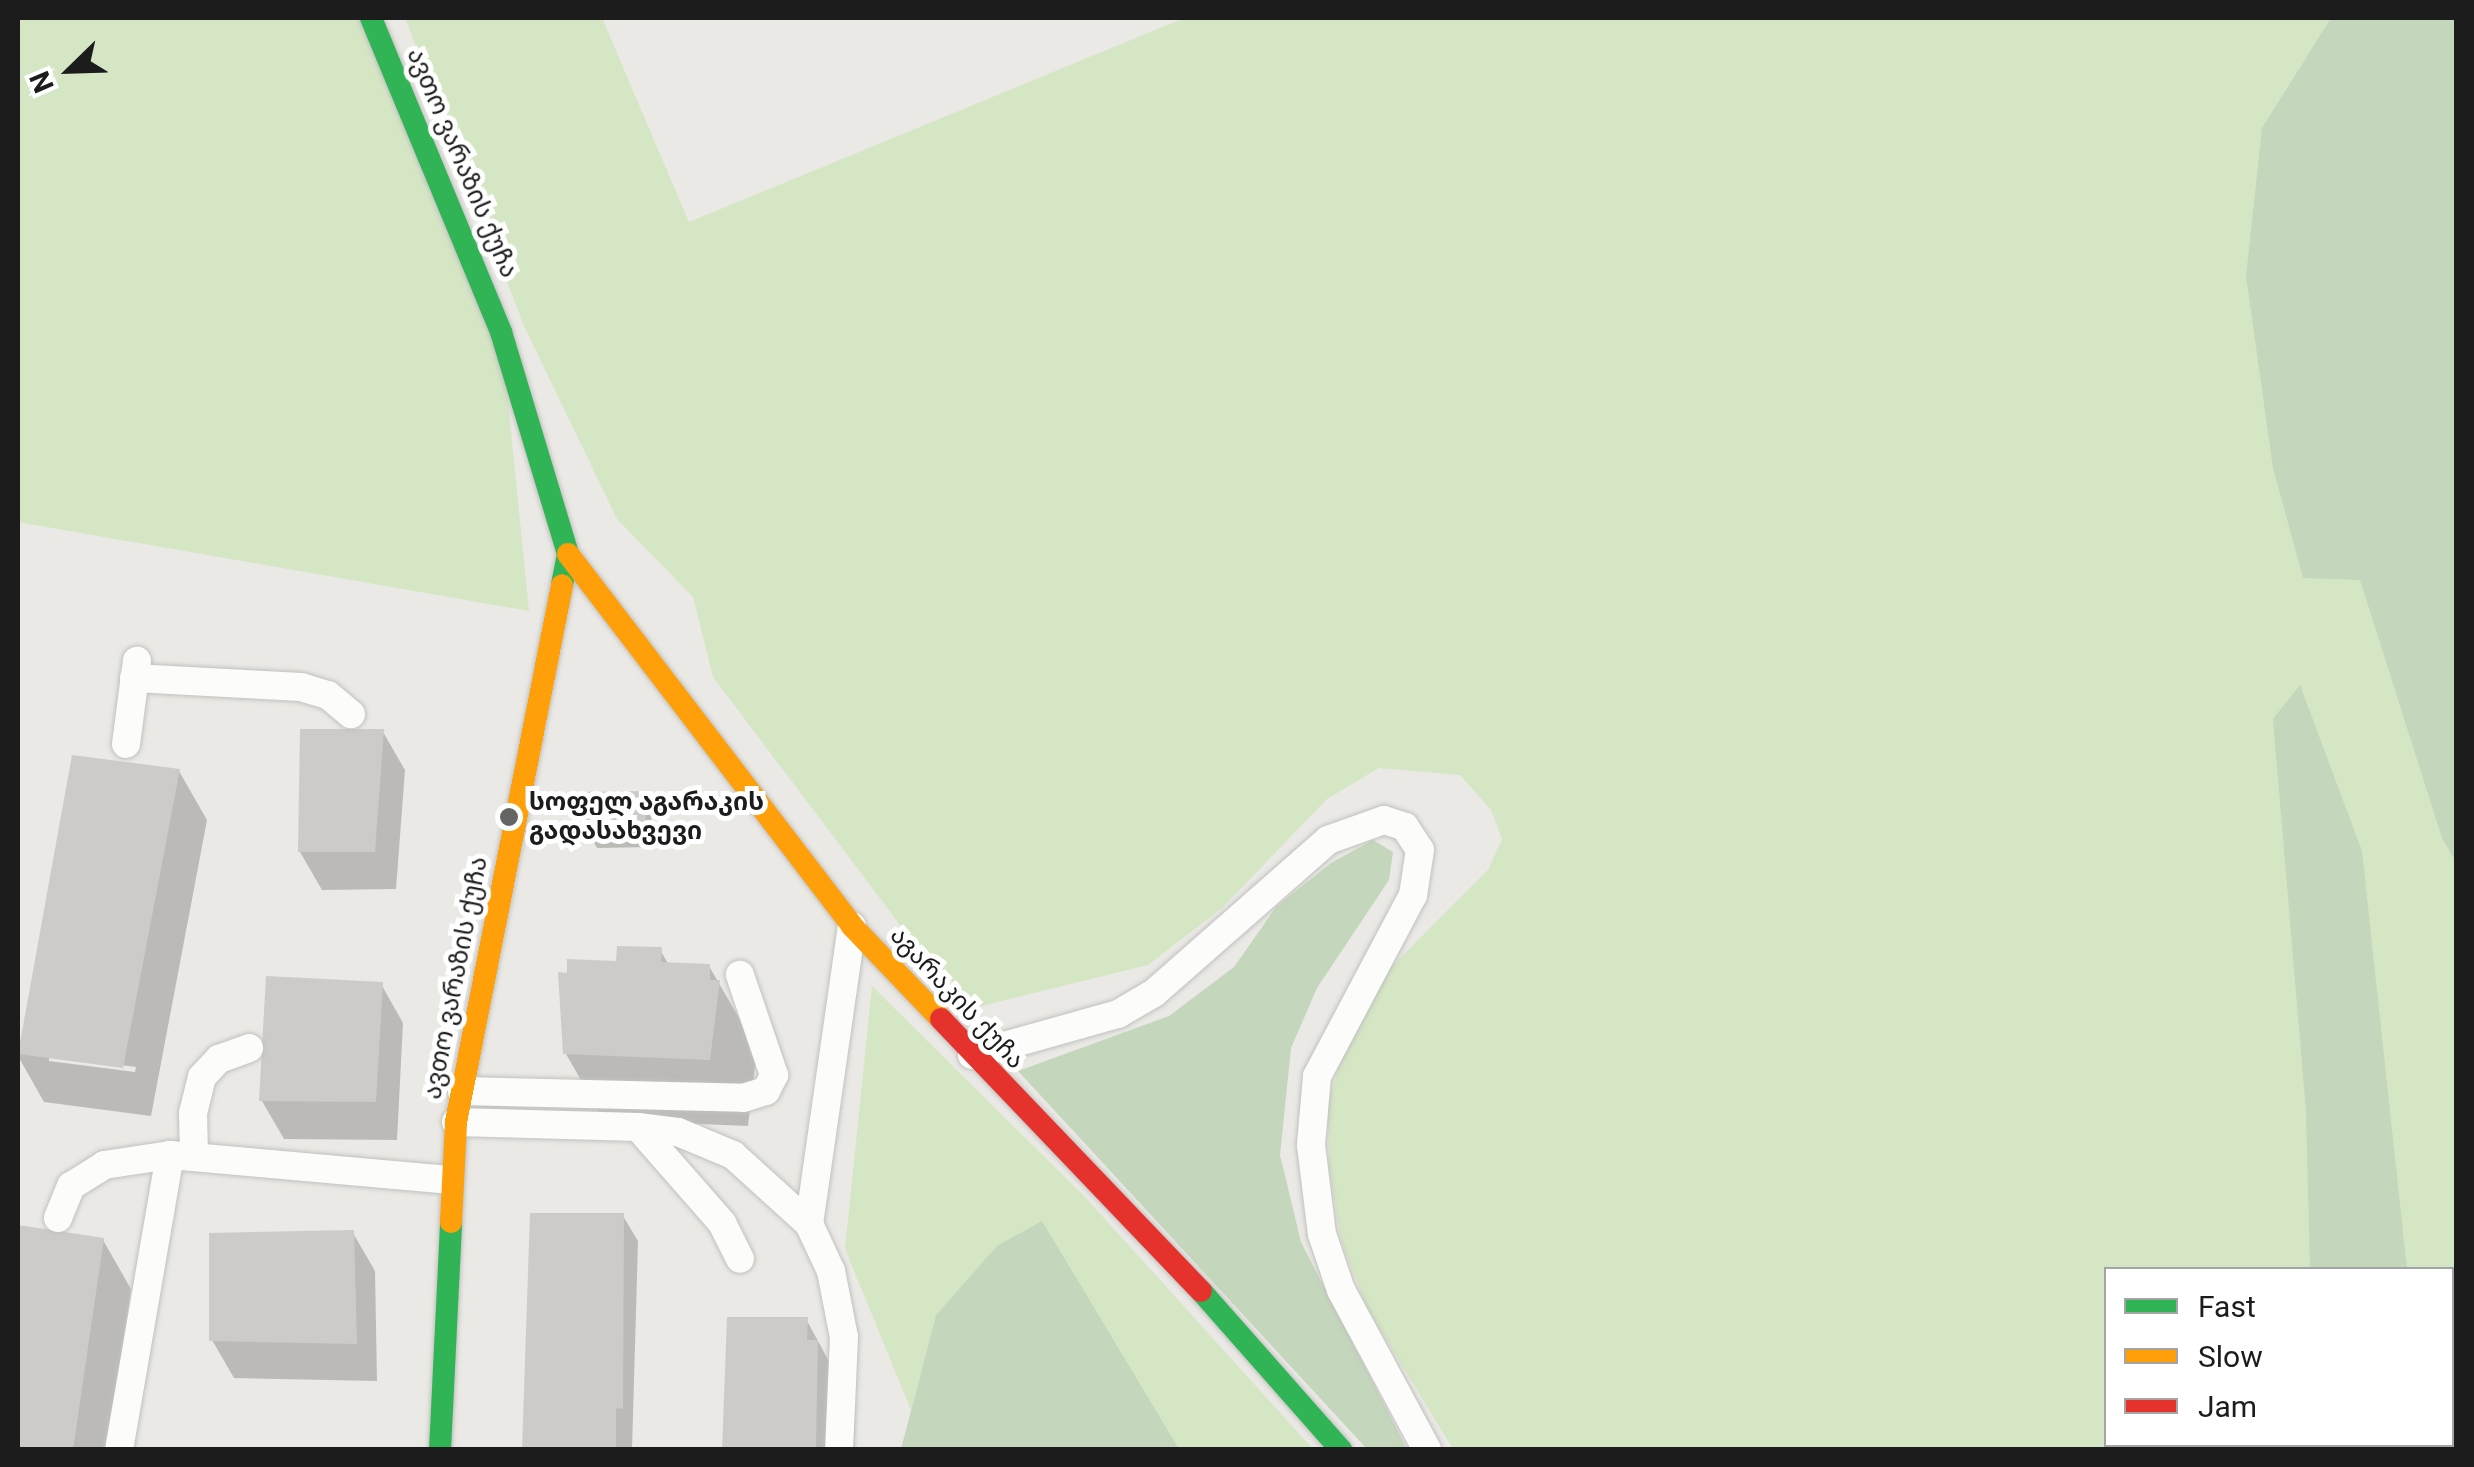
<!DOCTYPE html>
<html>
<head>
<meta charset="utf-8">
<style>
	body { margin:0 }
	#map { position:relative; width:2474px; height:1467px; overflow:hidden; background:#eae9e5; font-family:Roboto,"Noto Sans Georgian",sans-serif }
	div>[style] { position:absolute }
	.grass>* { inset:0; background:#d5e6c5 }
	.forest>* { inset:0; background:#c4d7bc }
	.shadow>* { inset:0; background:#0003 }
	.building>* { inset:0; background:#cdcbc8 }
	.roads { filter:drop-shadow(0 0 2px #c1c1bf) drop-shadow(0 0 2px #c1c1bf) }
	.lane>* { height:28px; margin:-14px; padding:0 14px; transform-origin:14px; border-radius:14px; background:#fcfcfb }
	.fast>* { height:22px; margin:-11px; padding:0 11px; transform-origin:11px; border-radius:11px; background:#30b455 }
	.slow>* { height:22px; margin:-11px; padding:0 11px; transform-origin:11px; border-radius:11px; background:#ff9f0a }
	.jam>* { height:22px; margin:-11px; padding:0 11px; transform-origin:11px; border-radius:11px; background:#e5322d }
	.dots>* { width:28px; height:28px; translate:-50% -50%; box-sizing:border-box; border:5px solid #fff; border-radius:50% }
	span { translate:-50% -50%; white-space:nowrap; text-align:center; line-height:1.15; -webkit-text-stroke:10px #fff; paint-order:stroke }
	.street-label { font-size:25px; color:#1c1c1c }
	.poi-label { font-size:25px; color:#1c1c1c; font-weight:700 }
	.left { translate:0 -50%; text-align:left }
	.frame { position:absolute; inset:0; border:20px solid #1c1c1c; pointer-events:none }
	.legend { position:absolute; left:2104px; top:1267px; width:350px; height:180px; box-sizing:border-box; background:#fff; border:2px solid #a4a4a4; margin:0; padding:12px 18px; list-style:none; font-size:30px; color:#1c1c1c }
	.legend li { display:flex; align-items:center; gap:20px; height:50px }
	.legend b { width:50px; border:2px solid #a4a4a4 }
	.north { position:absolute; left:20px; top:20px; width:100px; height:100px; -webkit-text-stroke:8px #fff; paint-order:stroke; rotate:247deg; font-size:28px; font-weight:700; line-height:40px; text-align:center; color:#1c1c1c }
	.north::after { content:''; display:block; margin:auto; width:35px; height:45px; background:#1c1c1c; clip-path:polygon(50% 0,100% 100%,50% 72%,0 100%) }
</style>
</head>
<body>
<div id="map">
	<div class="grass">
		<div style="clip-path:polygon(18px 18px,371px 18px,501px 332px,529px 611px,18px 522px)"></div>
		<div style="clip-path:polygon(evenodd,405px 18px,602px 18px,689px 222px,1184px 18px,2456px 18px,2456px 1449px,1453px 1449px,1367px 1308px,1341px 1240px,1329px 1167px,1328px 1101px,1348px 1041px,1390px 968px,1488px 870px,1502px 839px,1491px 810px,1460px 775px,1379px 768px,1327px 799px,1222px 908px,1148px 965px,978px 1007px,916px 946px,713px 677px,693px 597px,617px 519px,524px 326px,405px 18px,2106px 1270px,2452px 1270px,2452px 1444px,2106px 1444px,2106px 1270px)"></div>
		<div style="clip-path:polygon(872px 986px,1086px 1198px,1313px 1449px,1179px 1449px,1137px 1383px,936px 1315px,911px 1410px,845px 1249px)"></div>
	</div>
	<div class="forest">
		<div style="clip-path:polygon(2331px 18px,2456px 18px,2456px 862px,2442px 838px,2360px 580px,2303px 578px,2273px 468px,2246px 276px,2262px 128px)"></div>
		<div style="clip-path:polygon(2300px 685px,2362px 851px,2407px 1269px,2310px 1269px,2306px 1112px,2273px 719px)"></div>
		<div style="clip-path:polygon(1373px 840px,1393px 852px,1389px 880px,1317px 988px,1291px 1048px,1280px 1155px,1301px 1242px,1407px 1449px,1367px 1449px,1018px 1071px,1169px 1016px,1234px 967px,1276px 907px,1331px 863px)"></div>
		<div style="clip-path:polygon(1042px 1221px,1179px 1449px,901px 1449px,936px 1315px,997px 1246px)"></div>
	</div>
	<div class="shadow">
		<div style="clip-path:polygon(383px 732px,405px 770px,396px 889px,322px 890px,300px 852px)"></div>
		<div style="clip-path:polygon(evenodd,74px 757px,179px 771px,207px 820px,151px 1116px,44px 1102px,18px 1056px,74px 757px,49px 1056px,136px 1067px,135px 1072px,49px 1061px,49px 1056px)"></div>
		<div style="clip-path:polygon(644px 794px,651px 806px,652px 847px,597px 848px,590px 836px)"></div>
		<div style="clip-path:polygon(660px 950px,669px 965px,709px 966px,757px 1049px,748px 1126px,604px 1120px,566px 1054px,619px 963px)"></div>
		<div style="clip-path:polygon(381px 984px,403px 1023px,397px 1140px,284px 1139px,262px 1101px)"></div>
		<div style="clip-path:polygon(623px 1216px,638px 1241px,632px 1450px,526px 1450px)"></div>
		<div style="clip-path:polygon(18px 1227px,103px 1240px,131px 1289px,108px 1450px,18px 1450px)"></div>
		<div style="clip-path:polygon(353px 1233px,375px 1271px,377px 1381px,234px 1378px,212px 1340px)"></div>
		<div style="clip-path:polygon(806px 1319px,855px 1409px,854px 1450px,725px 1450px)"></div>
	</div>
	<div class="building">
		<div style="clip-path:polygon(300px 729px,384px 729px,375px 852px,298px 852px)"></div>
		<div style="clip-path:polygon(72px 755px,180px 769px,123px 1068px,18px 1054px)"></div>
		<div style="clip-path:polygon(645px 791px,646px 835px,587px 837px,586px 792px)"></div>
		<div style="clip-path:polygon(617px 946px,662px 947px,661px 962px,710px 964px,710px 980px,720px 980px,710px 1060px,563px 1054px,558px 972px,567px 973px,567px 959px,616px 961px)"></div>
		<div style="clip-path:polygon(266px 976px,383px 982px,376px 1102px,259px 1101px)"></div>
		<div style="clip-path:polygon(530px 1213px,624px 1213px,623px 1409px,616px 1408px,616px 1450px,522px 1450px)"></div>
		<div style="clip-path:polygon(18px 1225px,104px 1238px,73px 1450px,18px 1450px)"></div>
		<div style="clip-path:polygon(354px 1230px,357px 1344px,209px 1341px,209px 1233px)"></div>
		<div style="clip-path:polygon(727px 1317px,808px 1317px,807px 1340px,818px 1340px,816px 1450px,722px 1450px)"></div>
	</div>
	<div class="roads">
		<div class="lane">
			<div style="left:134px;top:678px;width:167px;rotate:3.1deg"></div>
			<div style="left:301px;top:687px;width:28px;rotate:17deg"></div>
			<div style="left:328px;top:695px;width:30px;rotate:40deg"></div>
			<div style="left:126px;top:744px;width:84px;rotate:-82.5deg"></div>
			<div style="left:972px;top:1055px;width:152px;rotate:-15.7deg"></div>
			<div style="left:1118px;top:1014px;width:42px;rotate:-30.3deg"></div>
			<div style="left:1154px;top:993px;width:232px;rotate:-41.3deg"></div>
			<div style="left:1328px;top:840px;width:59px;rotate:-19.7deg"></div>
			<div style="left:1384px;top:820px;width:22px;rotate:18deg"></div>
			<div style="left:1405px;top:827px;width:27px;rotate:57deg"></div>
			<div style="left:1420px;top:850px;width:46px;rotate:98.8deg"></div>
			<div style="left:1413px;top:895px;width:205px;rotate:117.9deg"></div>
			<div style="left:1317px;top:1076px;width:69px;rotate:95deg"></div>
			<div style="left:1311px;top:1145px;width:90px;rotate:83deg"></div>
			<div style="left:1322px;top:1234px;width:59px;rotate:71.3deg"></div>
			<div style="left:1341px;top:1290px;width:182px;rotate:61.7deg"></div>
			<div style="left:462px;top:1091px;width:281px;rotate:1.4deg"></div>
			<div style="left:743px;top:1098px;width:24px;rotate:-17deg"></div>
			<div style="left:766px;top:1091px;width:18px;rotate:-63deg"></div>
			<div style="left:774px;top:1075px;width:106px;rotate:-108.8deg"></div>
			<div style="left:456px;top:1122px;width:182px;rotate:1.6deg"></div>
			<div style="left:638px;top:1127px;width:128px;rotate:48.8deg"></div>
			<div style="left:722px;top:1223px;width:40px;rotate:63.4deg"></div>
			<div style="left:638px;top:1127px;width:40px;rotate:7.1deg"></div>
			<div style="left:678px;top:1132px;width:60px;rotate:22.7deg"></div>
			<div style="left:733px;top:1155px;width:103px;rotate:42.2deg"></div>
			<div style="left:809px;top:1224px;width:52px;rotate:64.9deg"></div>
			<div style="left:831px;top:1271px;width:67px;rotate:78.9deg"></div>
			<div style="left:844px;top:1337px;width:113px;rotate:92.5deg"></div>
			<div style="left:194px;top:1154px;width:41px;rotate:-91.4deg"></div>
			<div style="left:193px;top:1113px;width:37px;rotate:-76deg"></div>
			<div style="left:202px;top:1077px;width:25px;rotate:-47deg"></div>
			<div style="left:219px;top:1059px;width:32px;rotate:-20deg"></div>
			<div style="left:58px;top:1218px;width:35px;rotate:-68deg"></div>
			<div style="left:71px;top:1186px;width:39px;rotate:-32deg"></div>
			<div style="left:104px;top:1165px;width:67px;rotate:-8.6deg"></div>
			<div style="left:809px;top:1224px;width:301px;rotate:-81.8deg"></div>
			<div style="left:119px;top:1450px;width:299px;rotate:-80.2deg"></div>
			<div style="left:170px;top:1155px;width:280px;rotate:5.1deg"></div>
		</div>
		<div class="fast">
			<div style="left:371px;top:18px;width:340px;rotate:67.5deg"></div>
			<div style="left:501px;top:332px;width:232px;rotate:73.2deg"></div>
			<div style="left:568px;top:554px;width:32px;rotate:101deg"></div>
			<div style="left:1201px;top:1291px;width:212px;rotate:48.6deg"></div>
			<div style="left:440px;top:1450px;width:228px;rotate:-87.2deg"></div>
		</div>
		<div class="slow">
			<div style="left:568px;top:554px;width:468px;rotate:52.6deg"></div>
			<div style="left:852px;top:926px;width:129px;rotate:46.3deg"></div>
			<div style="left:451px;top:1222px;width:100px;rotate:-87.1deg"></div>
			<div style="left:456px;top:1122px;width:547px;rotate:-78.83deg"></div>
		</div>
		<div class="jam">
			<div style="left:941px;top:1019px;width:376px;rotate:46.3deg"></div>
		</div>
	</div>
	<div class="dots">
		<div style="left:509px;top:817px;background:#646462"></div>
	</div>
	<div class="street-label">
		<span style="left:462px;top:163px;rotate:67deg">ავთო ვარაზის ქუჩა</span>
		<span style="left:456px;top:978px;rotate:-79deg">ავთო ვარაზის ქუჩა</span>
		<span style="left:957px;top:998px;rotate:47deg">აგარაკის ქუჩა</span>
	</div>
	<div class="poi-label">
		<span class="left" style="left:529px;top:817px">სოფელ აგარაკის<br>გადასახვევი</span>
	</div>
	<div class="frame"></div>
	<ul class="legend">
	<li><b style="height:12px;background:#30b455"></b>Fast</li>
	<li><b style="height:12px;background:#ff9f0a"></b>Slow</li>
	<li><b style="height:12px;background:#e5322d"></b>Jam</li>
	</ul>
	<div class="north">N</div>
</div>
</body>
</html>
